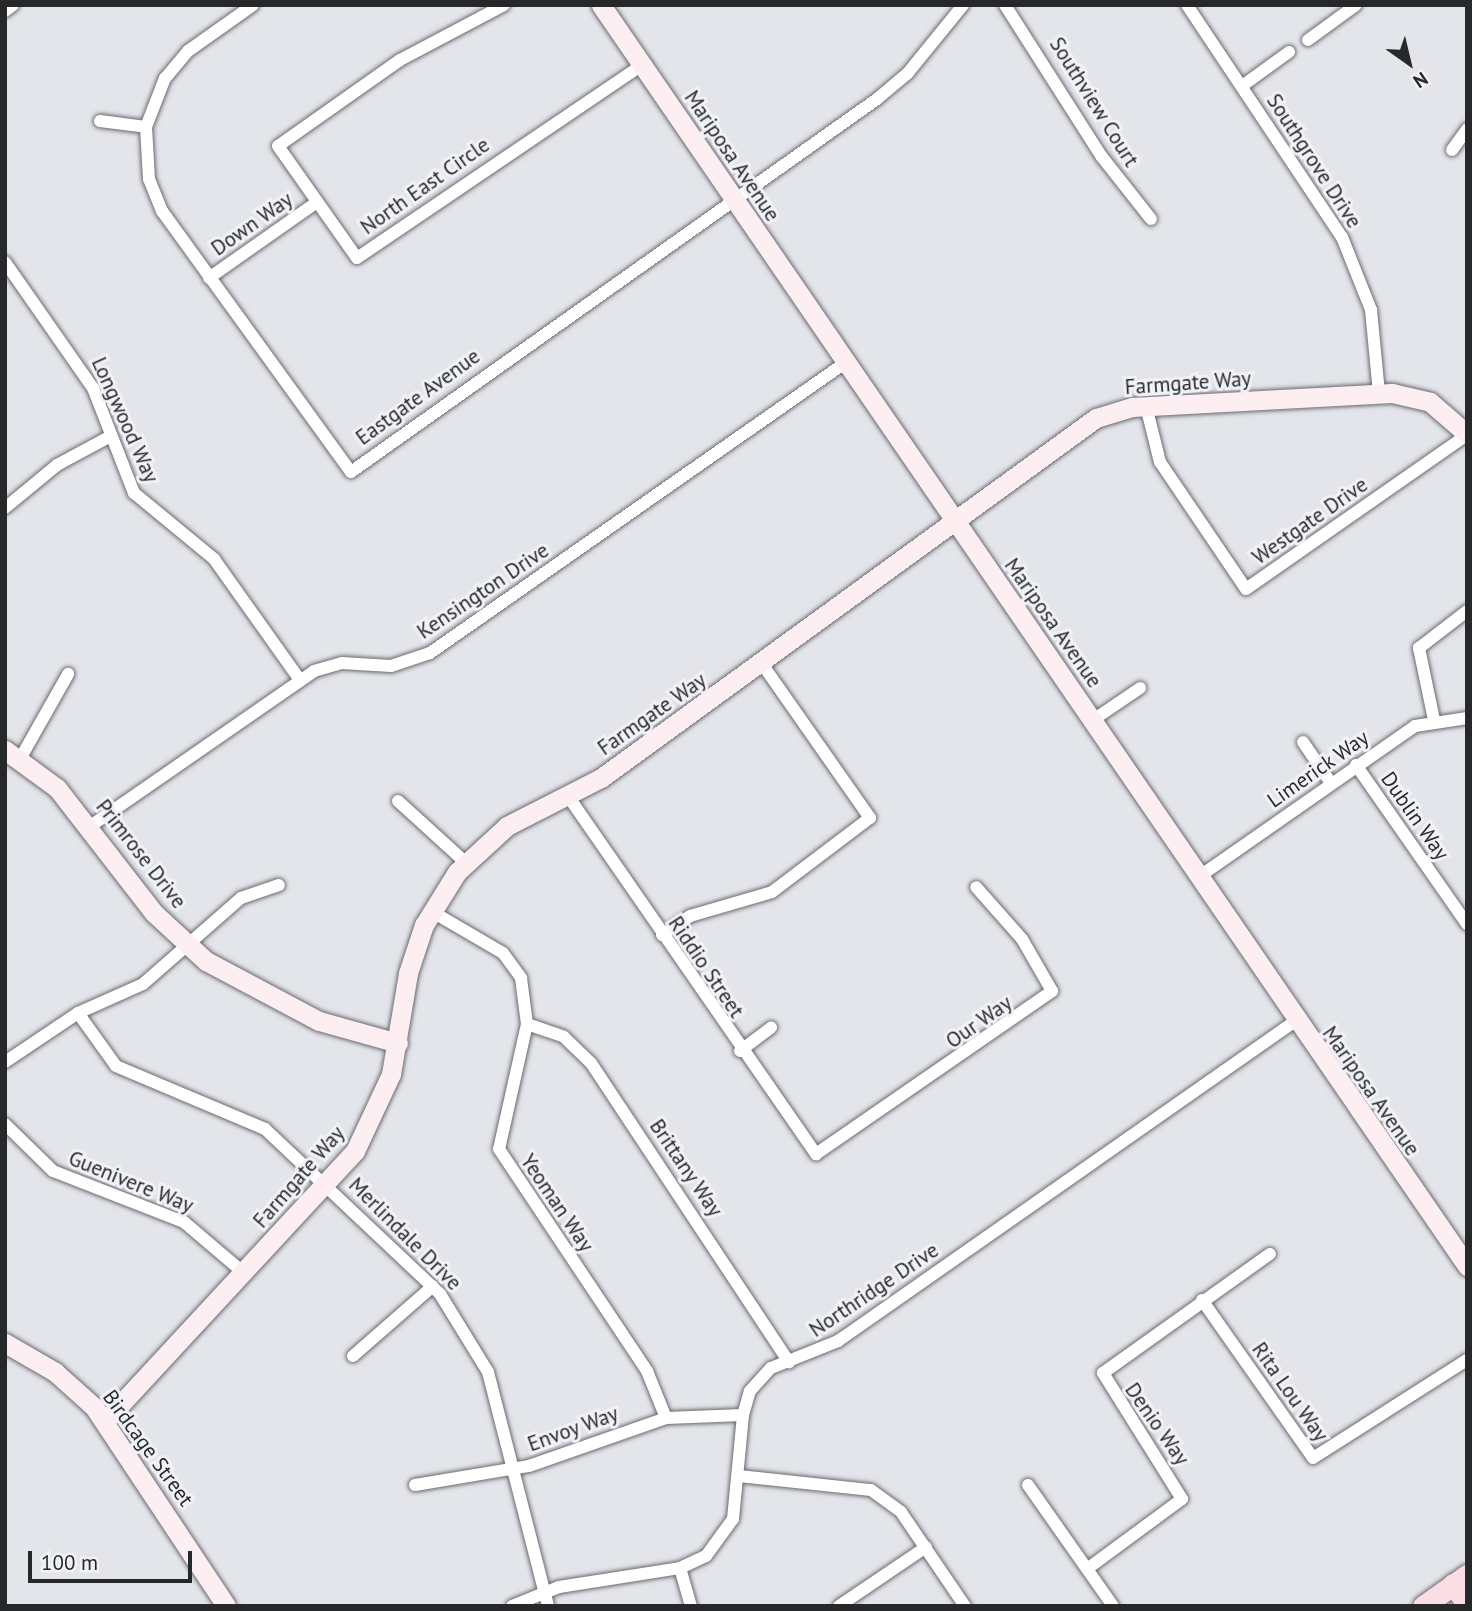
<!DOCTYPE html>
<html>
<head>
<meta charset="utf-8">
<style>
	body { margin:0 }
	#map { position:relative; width:1472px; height:1611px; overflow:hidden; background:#e3e5ea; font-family:"PT Sans",sans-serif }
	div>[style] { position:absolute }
	.roads { filter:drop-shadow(0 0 2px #6a6b70) drop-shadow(0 0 2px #6a6b70) }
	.street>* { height:12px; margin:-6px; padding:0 6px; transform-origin:6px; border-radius:6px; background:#fff }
	.secondary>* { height:19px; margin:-9.5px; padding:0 9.5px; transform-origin:9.5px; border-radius:9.5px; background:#fdeef2 }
	.primary>* { height:21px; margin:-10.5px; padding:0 10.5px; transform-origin:10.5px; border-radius:10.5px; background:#fbdee4 }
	span { translate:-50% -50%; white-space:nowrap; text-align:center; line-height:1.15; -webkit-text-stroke:6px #f1f2f7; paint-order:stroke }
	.street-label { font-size:21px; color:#27282a }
	.frame { position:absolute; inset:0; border:7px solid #27282a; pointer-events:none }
	.north { position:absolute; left:1374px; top:28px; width:70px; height:70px; -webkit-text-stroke:5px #f1f2f7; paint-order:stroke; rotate:146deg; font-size:19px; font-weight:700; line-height:28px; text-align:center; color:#27282a }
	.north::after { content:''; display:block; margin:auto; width:24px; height:32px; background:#27282a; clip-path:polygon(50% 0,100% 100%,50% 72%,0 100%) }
	.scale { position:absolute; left:28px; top:1551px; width:164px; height:32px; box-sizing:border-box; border:4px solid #27282a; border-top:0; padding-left:9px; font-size:21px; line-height:24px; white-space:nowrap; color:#27282a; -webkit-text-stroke:5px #f1f2f7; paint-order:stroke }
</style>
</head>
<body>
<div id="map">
	<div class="roads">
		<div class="street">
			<div style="left:253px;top:5px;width:80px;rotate:144.7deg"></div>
			<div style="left:188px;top:51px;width:35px;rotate:130deg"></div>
			<div style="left:165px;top:78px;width:53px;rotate:111.2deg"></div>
			<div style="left:146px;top:127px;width:52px;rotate:86.7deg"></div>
			<div style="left:149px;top:179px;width:35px;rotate:68deg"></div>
			<div style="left:162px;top:211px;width:322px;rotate:54.1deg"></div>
			<div style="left:351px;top:472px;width:645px;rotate:-35.34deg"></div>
			<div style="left:877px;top:99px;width:39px;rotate:-40deg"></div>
			<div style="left:907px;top:74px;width:89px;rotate:-50.9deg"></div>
			<div style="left:504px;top:5px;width:118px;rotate:152.1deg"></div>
			<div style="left:400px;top:60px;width:149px;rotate:144.8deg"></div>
			<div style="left:278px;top:146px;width:137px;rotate:54.8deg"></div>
			<div style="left:357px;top:258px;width:344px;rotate:-34.1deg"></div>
			<div style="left:1005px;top:5px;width:180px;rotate:57.5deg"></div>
			<div style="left:1102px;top:157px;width:79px;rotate:51.7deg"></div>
			<div style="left:1187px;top:5px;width:279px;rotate:56.3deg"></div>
			<div style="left:1342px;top:237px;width:79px;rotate:68.3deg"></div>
			<div style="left:1371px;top:310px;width:83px;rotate:84.5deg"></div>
			<div style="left:5px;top:11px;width:10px;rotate:-37deg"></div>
			<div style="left:1308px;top:40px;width:59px;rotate:-36.1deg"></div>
			<div style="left:1242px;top:86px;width:58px;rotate:-35.9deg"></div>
			<div style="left:100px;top:121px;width:46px;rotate:7.4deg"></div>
			<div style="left:1452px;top:150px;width:26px;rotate:-54deg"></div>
			<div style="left:5px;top:262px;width:154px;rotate:55.1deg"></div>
			<div style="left:93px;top:388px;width:113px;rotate:68.7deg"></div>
			<div style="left:134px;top:493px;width:104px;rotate:39.5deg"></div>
			<div style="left:214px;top:559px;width:148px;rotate:54.6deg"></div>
			<div style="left:209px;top:278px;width:132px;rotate:-35.1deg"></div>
			<div style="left:1146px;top:406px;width:58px;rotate:76deg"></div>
			<div style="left:1160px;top:462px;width:153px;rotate:55.9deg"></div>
			<div style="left:1246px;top:589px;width:269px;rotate:-34.9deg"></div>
			<div style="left:5px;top:508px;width:67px;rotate:-39.6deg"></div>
			<div style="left:57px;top:465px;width:59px;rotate:-28.3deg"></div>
			<div style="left:1093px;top:720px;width:57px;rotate:-34.2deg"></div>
			<div style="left:1434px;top:720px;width:74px;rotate:-101.8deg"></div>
			<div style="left:1419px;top:648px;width:61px;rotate:-37.6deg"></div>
			<div style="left:1303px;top:742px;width:50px;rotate:55.7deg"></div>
			<div style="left:20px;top:759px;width:98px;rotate:-60.5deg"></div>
			<div style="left:1356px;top:765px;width:194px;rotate:55.1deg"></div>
			<div style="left:568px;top:796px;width:436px;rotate:55.3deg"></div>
			<div style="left:816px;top:1154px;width:287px;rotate:-34.6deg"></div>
			<div style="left:1052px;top:991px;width:60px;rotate:-120deg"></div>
			<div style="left:1022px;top:939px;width:69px;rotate:-131.5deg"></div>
			<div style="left:398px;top:801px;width:91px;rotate:42.3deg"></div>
			<div style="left:92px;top:825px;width:270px;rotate:-34.7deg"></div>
			<div style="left:314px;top:671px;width:29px;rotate:-16deg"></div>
			<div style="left:342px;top:663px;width:49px;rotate:3.5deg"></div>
			<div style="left:391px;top:666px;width:41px;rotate:-18.4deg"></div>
			<div style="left:430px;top:653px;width:506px;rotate:-34.95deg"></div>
			<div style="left:1200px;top:876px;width:262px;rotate:-34.9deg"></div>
			<div style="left:1415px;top:726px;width:53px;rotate:-8.7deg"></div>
			<div style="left:431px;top:911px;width:83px;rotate:30.3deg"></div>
			<div style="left:503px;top:953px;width:31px;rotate:54deg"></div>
			<div style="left:521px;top:978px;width:46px;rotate:82.6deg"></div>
			<div style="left:527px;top:1024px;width:128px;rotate:102.6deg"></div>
			<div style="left:499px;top:1149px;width:267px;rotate:56.3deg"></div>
			<div style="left:647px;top:1371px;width:51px;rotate:68deg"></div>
			<div style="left:662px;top:935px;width:34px;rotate:-34deg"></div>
			<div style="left:690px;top:916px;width:85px;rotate:-16.3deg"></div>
			<div style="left:772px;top:892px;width:123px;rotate:-37.1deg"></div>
			<div style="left:870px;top:818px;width:187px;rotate:-125deg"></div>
			<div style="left:78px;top:1013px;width:65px;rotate:54.4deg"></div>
			<div style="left:116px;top:1066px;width:162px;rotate:22.9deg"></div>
			<div style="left:265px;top:1129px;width:241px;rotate:43.3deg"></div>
			<div style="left:440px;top:1294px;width:92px;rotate:58.4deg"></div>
			<div style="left:488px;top:1372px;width:242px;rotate:75.6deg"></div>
			<div style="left:527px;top:1024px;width:39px;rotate:19deg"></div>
			<div style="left:564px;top:1037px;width:37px;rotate:44deg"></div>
			<div style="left:591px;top:1063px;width:359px;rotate:56.5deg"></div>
			<div style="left:740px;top:1051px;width:39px;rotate:-37deg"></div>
			<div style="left:5px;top:1062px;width:88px;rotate:-33.9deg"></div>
			<div style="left:78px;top:1013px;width:71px;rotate:-24deg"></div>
			<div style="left:143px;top:984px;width:130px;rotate:-41.3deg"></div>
			<div style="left:241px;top:898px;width:40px;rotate:-18.9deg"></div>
			<div style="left:5px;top:1124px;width:67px;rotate:44.4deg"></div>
			<div style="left:53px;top:1171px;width:141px;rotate:21.3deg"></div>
			<div style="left:184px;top:1222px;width:79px;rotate:40.4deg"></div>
			<div style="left:1202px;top:1300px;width:193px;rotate:54.9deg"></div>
			<div style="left:1313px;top:1458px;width:183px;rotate:-32.5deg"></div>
			<div style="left:353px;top:1356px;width:106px;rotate:-41.2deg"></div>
			<div style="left:739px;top:1476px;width:133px;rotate:6.1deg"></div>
			<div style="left:871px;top:1490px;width:37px;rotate:36deg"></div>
			<div style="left:901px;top:1512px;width:114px;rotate:55.8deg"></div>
			<div style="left:415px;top:1485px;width:116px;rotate:-9.5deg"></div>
			<div style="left:529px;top:1466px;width:145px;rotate:-19.3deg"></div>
			<div style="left:666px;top:1418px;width:77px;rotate:-2.2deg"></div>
			<div style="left:1028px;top:1485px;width:148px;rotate:54.9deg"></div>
			<div style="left:680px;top:1568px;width:40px;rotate:74deg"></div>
			<div style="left:1087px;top:1569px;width:118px;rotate:-36.4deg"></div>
			<div style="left:1182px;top:1499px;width:149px;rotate:-122.1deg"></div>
			<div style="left:1103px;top:1373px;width:205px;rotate:-35.5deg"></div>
			<div style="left:512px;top:1606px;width:51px;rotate:-22deg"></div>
			<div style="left:559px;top:1587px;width:122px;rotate:-8.9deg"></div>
			<div style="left:680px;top:1568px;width:29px;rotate:-25deg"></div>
			<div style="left:706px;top:1556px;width:46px;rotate:-53.9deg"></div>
			<div style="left:733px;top:1519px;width:104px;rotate:-84.5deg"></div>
			<div style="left:743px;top:1415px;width:25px;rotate:-74deg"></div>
			<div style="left:750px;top:1391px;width:31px;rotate:-48deg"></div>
			<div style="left:771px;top:1368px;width:72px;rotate:-21.9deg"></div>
			<div style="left:838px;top:1341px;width:557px;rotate:-34.98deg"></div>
			<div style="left:839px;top:1606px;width:105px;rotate:-34.1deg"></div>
		</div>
		<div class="secondary">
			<div style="left:601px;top:5px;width:1530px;rotate:55.52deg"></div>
			<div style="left:5px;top:750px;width:64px;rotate:36.2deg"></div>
			<div style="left:57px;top:788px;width:158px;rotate:52.2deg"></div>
			<div style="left:154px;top:913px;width:71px;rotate:42.7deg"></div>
			<div style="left:206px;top:961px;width:128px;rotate:28deg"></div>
			<div style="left:319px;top:1021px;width:82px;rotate:15.6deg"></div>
			<div style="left:5px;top:1343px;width:58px;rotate:30.1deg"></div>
			<div style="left:55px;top:1372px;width:52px;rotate:41.9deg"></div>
			<div style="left:94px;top:1407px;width:239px;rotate:56.4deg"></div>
			<div style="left:105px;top:1421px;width:368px;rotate:-47.2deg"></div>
			<div style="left:355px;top:1151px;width:85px;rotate:-64.9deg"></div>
			<div style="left:391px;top:1074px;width:102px;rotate:-80.4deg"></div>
			<div style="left:408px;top:973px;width:51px;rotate:-71.6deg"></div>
			<div style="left:424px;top:925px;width:62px;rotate:-58.1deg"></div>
			<div style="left:457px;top:872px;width:68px;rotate:-42.6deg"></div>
			<div style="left:507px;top:826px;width:106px;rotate:-27.1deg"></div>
			<div style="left:601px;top:778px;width:612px;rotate:-36.03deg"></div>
			<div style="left:1096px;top:418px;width:38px;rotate:-17deg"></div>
			<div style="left:1132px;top:407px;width:260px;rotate:-3.1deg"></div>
			<div style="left:1392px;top:393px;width:39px;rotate:13deg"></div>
			<div style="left:1430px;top:402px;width:49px;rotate:40.9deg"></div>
		</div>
		<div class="primary">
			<div style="left:1453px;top:1584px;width:25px;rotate:56deg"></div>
			<div style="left:1423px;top:1606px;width:54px;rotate:-35.2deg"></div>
		</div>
	</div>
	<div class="street-label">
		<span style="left:1094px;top:102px;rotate:58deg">Southview Court</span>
		<span style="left:732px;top:156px;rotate:56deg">Mariposa Avenue</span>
		<span style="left:1314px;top:161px;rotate:57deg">Southgrove Drive</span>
		<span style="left:425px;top:186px;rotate:-35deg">North East Circle</span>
		<span style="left:252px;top:224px;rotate:-35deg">Down Way</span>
		<span style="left:1188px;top:383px;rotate:-4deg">Farmgate Way</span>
		<span style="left:418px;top:397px;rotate:-36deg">Eastgate Avenue</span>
		<span style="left:125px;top:420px;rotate:66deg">Longwood Way</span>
		<span style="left:1310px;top:521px;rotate:-35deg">Westgate Drive</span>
		<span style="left:483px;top:591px;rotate:-34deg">Kensington Drive</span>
		<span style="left:1053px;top:623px;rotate:55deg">Mariposa Avenue</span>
		<span style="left:652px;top:714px;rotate:-35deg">Farmgate Way</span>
		<span style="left:1318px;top:769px;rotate:-35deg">Limerick Way</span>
		<span style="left:1415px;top:816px;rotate:55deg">Dublin Way</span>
		<span style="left:141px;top:854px;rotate:52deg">Primrose Drive</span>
		<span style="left:706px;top:967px;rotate:56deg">Riddio Street</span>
		<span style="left:979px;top:1022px;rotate:-35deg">Our Way</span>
		<span style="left:1371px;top:1091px;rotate:55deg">Mariposa Avenue</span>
		<span style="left:686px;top:1168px;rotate:56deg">Brittany Way</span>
		<span style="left:299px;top:1177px;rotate:-49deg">Farmgate Way</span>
		<span style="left:131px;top:1182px;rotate:22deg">Guenivere Way</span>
		<span style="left:557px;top:1203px;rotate:56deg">Yeoman Way</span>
		<span style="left:405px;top:1234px;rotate:45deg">Merlindale Drive</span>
		<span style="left:874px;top:1290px;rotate:-34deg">Northridge Drive</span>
		<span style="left:1290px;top:1392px;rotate:55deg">Rita Lou Way</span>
		<span style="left:1157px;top:1424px;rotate:55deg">Denio Way</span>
		<span style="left:573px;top:1429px;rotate:-20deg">Envoy Way</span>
		<span style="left:148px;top:1448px;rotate:54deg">Birdcage Street</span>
	</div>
	<div class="frame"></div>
	<div class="north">N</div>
	<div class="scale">100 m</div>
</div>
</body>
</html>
